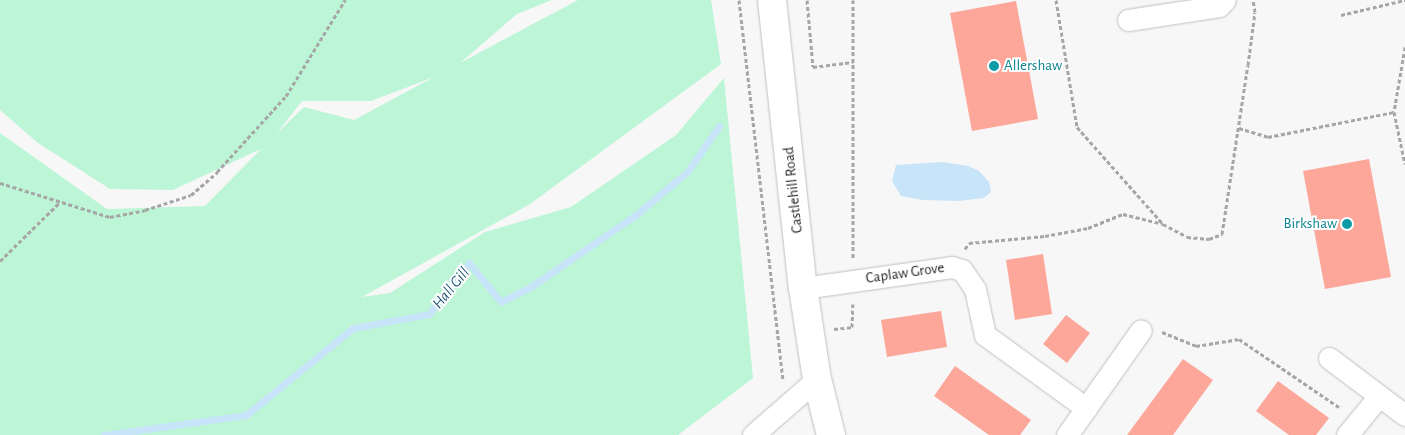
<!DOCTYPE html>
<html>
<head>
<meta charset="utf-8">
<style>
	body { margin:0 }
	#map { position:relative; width:1405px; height:435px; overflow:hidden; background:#f7f7f8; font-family:"Alegreya Sans",sans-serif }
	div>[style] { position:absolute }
	.green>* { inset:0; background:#bdf5d7 }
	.water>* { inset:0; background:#c8e4f8 }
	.stream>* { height:7px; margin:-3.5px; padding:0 3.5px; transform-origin:3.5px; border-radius:3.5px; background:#c8e4f8 }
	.building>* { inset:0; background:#fca79a }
	.path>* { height:3px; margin-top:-1.5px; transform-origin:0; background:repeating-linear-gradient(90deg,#a6a6a6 0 4px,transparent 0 6.5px) }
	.roads { filter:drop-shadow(0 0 1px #c0c0c1) drop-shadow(0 0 1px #c0c0c1) }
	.minor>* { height:21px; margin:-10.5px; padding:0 10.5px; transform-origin:10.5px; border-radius:10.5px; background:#fff }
	.secondary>* { height:28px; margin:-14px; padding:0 14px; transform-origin:14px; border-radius:14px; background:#fff }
	.dots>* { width:14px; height:14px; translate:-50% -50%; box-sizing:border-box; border:2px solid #fff; border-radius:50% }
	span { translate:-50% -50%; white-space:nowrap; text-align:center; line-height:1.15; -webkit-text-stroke:4px #fff; paint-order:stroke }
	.culture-label { font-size:15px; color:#0d838f }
	.left { translate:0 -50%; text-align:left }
	.right { translate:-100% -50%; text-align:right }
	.street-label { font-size:15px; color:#1e1e1e }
	.water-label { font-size:16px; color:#1e5677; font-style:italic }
</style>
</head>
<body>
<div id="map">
	<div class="green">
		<div style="clip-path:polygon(evenodd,0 0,552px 0,517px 14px,460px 63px,578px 0,711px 0,721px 64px,530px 204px,362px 297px,390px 293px,485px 232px,571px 207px,676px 135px,724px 78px,753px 378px,678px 435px,0 435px,0 133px,107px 209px,205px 206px,261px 149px,173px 190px,110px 189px,38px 143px,0 110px,0 0,434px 77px,354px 120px,304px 107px,277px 133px,302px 101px,371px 101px,434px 77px)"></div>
	</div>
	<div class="water">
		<div style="clip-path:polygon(942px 162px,968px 166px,979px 171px,989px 182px,991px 192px,984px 198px,959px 201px,923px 200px,901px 196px,892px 181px,896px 165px)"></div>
	</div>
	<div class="stream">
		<div style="left:104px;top:435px;width:143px;rotate:-8deg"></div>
		<div style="left:246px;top:415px;width:138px;rotate:-39.1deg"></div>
		<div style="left:353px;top:328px;width:77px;rotate:-10.4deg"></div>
		<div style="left:429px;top:314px;width:65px;rotate:-51.9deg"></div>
		<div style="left:469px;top:263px;width:50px;rotate:50.6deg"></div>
		<div style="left:501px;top:302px;width:35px;rotate:-27deg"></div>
		<div style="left:532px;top:286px;width:127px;rotate:-34.4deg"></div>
		<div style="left:637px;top:214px;width:67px;rotate:-40.1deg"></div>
		<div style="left:688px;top:171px;width:55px;rotate:-55.4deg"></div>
	</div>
	<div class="building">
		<div style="clip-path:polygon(1016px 1px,1038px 119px,972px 131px,950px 13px)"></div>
		<div style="clip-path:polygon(1369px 159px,1391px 277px,1325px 289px,1303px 171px)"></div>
		<div style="clip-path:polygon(1043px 254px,1052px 314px,1015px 320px,1006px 260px)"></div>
		<div style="clip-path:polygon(941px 311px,947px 347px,887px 357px,881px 320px)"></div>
		<div style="clip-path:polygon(1066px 315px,1090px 333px,1067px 363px,1043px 344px)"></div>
		<div style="clip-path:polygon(1183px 359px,1213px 380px,1173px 435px,1127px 435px)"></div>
		<div style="clip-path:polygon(955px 366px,1031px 420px,1020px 435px,989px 435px,934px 396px)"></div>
		<div style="clip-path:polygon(1278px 381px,1329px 418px,1316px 435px,1289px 435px,1256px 411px)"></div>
	</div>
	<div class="path">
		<div style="left:739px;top:0;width:382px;rotate:83.4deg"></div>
		<div style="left:807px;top:0;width:67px;rotate:84.9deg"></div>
		<div style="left:813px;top:67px;width:40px;rotate:-7.1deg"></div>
		<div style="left:853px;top:0;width:258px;rotate:90deg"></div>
		<div style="left:1056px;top:0;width:129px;rotate:80.6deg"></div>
		<div style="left:1077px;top:127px;width:130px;rotate:48.4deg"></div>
		<div style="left:1341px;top:15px;width:66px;rotate:-13.2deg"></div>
		<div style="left:1405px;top:47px;width:66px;rotate:99.6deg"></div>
		<div style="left:1394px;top:112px;width:53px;rotate:78.1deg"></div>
		<div style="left:1239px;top:128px;width:30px;rotate:17deg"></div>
		<div style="left:1268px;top:137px;width:128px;rotate:-11.2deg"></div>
		<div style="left:0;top:183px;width:115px;rotate:17.2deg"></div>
		<div style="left:110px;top:217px;width:36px;rotate:-11deg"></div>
		<div style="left:145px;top:210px;width:48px;rotate:-18.1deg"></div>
		<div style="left:191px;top:195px;width:35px;rotate:-41deg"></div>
		<div style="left:217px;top:172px;width:103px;rotate:-47.8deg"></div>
		<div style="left:286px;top:96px;width:113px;rotate:-58.4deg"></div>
		<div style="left:965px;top:249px;width:7px;rotate:-56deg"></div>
		<div style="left:969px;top:243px;width:76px;rotate:-5.3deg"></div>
		<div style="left:1045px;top:236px;width:44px;rotate:-10.5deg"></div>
		<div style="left:1088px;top:228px;width:38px;rotate:-22deg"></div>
		<div style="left:1123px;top:214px;width:41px;rotate:14deg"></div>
		<div style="left:1163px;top:224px;width:27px;rotate:28deg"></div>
		<div style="left:1187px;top:237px;width:22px;rotate:5deg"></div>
		<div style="left:1209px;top:239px;width:14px;rotate:-21deg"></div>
		<div style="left:1222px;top:234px;width:171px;rotate:-81.3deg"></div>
		<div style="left:1248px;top:65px;width:53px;rotate:-82.5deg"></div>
		<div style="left:1255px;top:12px;width:12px;rotate:-99deg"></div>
		<div style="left:0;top:261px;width:84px;rotate:-44.5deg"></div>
		<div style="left:834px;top:329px;width:18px;rotate:-6deg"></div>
		<div style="left:852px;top:327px;width:23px;rotate:-88deg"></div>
		<div style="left:1162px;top:332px;width:37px;rotate:22deg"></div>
		<div style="left:1196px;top:346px;width:44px;rotate:-9.2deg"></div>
		<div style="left:1239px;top:339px;width:122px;rotate:34.3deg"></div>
	</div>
	<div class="roads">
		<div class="minor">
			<div style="left:1128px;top:20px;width:92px;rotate:-8.7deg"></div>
			<div style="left:1219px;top:6px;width:8px;rotate:-45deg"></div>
			<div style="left:803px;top:288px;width:150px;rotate:-8deg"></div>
			<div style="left:952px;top:267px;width:10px;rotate:17deg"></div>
			<div style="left:962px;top:270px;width:23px;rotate:56deg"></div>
			<div style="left:975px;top:289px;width:47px;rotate:77.7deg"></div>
			<div style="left:985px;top:335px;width:125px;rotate:35.9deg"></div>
			<div style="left:1329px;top:358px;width:95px;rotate:36.9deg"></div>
			<div style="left:753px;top:435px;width:85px;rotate:-41.2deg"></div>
			<div style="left:1067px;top:435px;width:128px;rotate:-54.8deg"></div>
			<div style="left:1347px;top:435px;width:50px;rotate:-50.6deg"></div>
		</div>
		<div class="secondary">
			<div style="left:772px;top:0;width:290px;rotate:83.9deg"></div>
			<div style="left:803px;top:288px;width:92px;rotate:81.3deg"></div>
			<div style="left:817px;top:379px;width:58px;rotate:76deg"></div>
		</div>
	</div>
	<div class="dots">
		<div style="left:994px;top:66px;background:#0f9aa8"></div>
		<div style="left:1347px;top:224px;background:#0f9aa8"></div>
	</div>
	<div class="culture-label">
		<span class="left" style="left:1004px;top:66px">Allershaw</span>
		<span class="right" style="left:1337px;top:224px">Birkshaw</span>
	</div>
	<div class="street-label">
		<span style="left:793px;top:190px;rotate:-96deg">Castlehill Road</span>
		<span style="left:905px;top:273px;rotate:-8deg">Caplaw Grove</span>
	</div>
	<div class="water-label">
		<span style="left:451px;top:288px;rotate:-50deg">Hall Gill</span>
	</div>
</div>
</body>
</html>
